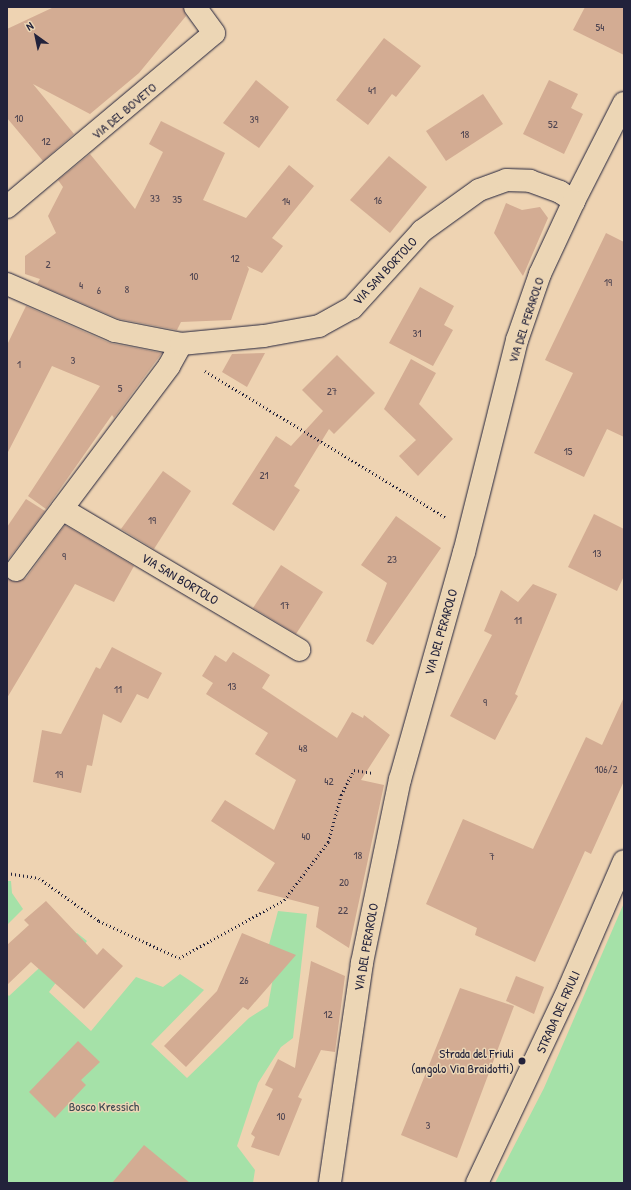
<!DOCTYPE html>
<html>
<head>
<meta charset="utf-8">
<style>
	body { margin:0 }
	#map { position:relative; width:631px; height:1190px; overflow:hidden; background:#eed3b2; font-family:"Patrick Hand",sans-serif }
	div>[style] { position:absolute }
	.green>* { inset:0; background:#a5e1a8 }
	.building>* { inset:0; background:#d3ac93 }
	.path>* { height:2.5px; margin-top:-1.25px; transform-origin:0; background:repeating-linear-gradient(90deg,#22223b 0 1px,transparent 0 4px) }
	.roads { filter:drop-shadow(0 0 1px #22223b) drop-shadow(0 0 1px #22223b) }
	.minor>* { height:22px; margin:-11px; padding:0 11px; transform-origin:11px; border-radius:11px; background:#ecd6b5 }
	.tertiary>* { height:22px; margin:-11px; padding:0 11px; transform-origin:11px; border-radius:11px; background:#ecd6b5 }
	.secondary>* { height:22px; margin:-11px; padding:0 11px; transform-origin:11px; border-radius:11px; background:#ecd6b5 }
	.dots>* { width:11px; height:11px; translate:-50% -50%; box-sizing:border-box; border:2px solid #ecd6b5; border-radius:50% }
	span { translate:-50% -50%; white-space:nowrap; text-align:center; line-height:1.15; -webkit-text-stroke:3px #ecd6b5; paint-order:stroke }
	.number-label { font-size:11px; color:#4e4451 }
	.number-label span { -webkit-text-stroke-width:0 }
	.street-label { font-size:13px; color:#22223b }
	.poi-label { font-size:13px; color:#22223b }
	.right { translate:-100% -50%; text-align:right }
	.park-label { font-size:13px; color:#3c4851 }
	.frame { position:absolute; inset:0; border:8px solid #22223b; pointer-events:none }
	.north { position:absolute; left:16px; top:16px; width:40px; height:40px; -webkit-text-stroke:3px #ecd6b5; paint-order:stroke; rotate:327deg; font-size:11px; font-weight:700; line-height:16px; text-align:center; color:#22223b }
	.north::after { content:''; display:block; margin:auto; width:14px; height:18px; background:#22223b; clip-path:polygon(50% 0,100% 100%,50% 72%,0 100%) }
</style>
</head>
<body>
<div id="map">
	<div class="green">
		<div style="clip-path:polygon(7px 881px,11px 881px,12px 893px,23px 909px,7px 925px)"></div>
		<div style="clip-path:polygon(624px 903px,624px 1183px,495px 1183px,544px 1088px)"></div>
		<div style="clip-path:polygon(278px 911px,307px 914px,293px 1038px,281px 1047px,258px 1083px,237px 1146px,255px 1170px,253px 1183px,7px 1183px,7px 994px,9px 996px,77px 933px,87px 941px,49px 992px,91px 1031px,136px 977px,163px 987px,180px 974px,204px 990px,151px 1044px,187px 1078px,249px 1018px,268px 1006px,274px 972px,263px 967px)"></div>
	</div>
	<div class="building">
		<div style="clip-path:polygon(54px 7px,183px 7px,186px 16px,139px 73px,90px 114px,33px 84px,74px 134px,43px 161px,7px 118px,7px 29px)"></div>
		<div style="clip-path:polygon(585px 7px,624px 7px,624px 55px,573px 30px)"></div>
		<div style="clip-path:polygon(384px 38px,421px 66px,396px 97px,392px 94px,368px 125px,336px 100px)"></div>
		<div style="clip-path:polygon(256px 80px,289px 107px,259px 148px,223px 123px)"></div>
		<div style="clip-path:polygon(549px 80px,578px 94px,571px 108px,583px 114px,564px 154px,523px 134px)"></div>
		<div style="clip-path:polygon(483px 94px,503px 124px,446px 161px,426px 131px)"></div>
		<div style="clip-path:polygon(161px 121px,225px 153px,203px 200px,246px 218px,289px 165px,314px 186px,272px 238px,283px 246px,262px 273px,247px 266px,249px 269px,231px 320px,181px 322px,177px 330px,119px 319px,37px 284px,40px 279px,25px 274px,25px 256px,56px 233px,48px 216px,63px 187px,58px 180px,90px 154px,135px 209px,163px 152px,149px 144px)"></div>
		<div style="clip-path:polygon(389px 156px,427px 187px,390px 233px,350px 200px)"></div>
		<div style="clip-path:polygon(506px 203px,522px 210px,540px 207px,548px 218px,523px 276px,494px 233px)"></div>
		<div style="clip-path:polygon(606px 233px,624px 242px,624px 437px,607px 429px,584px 477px,534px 453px,573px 373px,545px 360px)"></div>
		<div style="clip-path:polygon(420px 287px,454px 306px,444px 325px,453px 330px,433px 366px,389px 343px)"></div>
		<div style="clip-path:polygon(26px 306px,110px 343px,162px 353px,114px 418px,112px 415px,46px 509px,28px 496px,100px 386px,52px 366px,7px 454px,7px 345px)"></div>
		<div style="clip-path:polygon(265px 353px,247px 387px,222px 372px,232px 354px)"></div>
		<div style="clip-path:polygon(337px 355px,375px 393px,334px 434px,329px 429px,294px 486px,300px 490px,274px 531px,232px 504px,276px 436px,291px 446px,323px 411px,302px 390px)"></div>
		<div style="clip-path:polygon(411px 359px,436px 373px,419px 404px,453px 439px,418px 476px,399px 456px,416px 440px,384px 409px)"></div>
		<div style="clip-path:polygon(163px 471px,191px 491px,154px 549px,121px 529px)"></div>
		<div style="clip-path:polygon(26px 499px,45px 511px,7px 561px,7px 527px)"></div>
		<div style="clip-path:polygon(594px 514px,624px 529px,624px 576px,617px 591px,568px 567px)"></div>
		<div style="clip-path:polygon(396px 516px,441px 548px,373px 645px,366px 641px,387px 583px,361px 565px)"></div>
		<div style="clip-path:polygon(65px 525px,134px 566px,114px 602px,75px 584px,7px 698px,7px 578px,15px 582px,26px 578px)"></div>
		<div style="clip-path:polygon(281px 565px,323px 592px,296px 634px,253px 608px)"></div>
		<div style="clip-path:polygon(533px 584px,557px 594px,515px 694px,518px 696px,495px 740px,450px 716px,492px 635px,484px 631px,501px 590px,518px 602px)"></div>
		<div style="clip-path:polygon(112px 647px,162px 673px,148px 699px,137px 694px,121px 723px,103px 714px,92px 766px,87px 765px,81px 793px,33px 782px,42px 730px,61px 734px,96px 667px,100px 669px)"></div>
		<div style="clip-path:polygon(233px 652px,270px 675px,262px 688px,337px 738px,352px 712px,363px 718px,364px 715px,390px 735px,361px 780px,384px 785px,349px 948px,316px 927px,319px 907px,257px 891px,275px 863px,211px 821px,225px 800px,274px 830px,296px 780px,255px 754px,268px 733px,206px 694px,213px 683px,202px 676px,215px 655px,226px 662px)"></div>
		<div style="clip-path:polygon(624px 697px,624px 781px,591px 854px,585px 851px,535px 962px,475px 935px,477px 928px,426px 904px,463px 819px,533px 849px,586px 737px,602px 745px)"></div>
		<div style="clip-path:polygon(46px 901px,97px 955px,103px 948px,123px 966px,84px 1009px,31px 962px,7px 985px,7px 945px,29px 925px,24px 920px)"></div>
		<div style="clip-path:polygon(242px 933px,296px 955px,248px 1010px,243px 1007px,186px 1067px,164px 1046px,217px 991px)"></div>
		<div style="clip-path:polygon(311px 961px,345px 976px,335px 1052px,321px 1050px,298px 1097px,302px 1099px,279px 1156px,251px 1147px,255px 1137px,251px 1134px,273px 1089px,265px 1085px,278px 1059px,295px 1068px)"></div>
		<div style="clip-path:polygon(516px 976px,544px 987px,534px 1014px,506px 1001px)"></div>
		<div style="clip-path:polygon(460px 988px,514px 1006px,457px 1158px,401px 1135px)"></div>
		<div style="clip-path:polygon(78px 1041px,100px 1062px,81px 1080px,86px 1085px,55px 1118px,29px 1092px)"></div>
		<div style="clip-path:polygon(144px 1145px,190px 1183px,112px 1183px)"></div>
	</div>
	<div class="path">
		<div style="left:205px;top:371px;width:281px;rotate:31.3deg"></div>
		<div style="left:7px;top:873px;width:32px;rotate:9deg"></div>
		<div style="left:39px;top:878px;width:74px;rotate:35.6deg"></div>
		<div style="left:99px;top:921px;width:88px;rotate:24.8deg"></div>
		<div style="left:179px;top:958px;width:120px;rotate:-28.9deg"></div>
		<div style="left:284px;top:900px;width:73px;rotate:-52.8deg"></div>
		<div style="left:328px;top:842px;width:49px;rotate:-74.5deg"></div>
		<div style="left:341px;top:795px;width:28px;rotate:-63deg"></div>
		<div style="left:354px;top:770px;width:20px;rotate:9deg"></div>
	</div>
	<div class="roads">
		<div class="minor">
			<div style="left:574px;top:201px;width:110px;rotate:-63deg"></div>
			<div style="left:7px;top:207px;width:270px;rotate:-40deg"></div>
			<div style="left:214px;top:33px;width:32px;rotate:-126deg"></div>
			<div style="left:62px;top:509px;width:276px;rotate:30.7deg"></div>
			<div style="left:16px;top:570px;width:255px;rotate:-53.1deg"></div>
			<div style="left:169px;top:366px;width:25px;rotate:-61deg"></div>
		</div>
		<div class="tertiary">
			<div style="left:7px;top:284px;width:118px;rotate:23.5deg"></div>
			<div style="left:115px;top:331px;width:67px;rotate:11.1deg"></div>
			<div style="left:181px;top:344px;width:83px;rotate:-5.5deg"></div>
			<div style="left:264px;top:336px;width:56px;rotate:-10.3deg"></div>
			<div style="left:319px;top:326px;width:38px;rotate:-29deg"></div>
			<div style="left:352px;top:308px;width:104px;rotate:-47.7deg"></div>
			<div style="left:422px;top:231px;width:70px;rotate:-35.7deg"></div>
			<div style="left:479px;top:190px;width:29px;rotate:-20deg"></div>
			<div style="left:506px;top:180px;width:24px;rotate:2deg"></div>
			<div style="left:530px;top:181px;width:32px;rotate:20deg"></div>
			<div style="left:560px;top:192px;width:17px;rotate:33deg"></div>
			<div style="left:574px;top:201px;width:81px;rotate:115deg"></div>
			<div style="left:540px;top:274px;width:70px;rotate:109.2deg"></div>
			<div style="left:517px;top:340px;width:219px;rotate:104deg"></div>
			<div style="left:464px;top:552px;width:236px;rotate:105.7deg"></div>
			<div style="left:400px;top:779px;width:188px;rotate:101.7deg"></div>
			<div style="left:362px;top:963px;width:222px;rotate:98.3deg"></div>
		</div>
		<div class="secondary">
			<div style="left:477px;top:1183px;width:216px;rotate:-64.7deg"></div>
			<div style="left:569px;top:988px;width:138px;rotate:-66.6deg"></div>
		</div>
	</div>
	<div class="dots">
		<div style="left:522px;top:1061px;background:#22223b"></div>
	</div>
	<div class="number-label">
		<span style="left:600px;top:27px">54</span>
		<span style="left:372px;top:90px">41</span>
		<span style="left:19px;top:118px">10</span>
		<span style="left:254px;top:119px">39</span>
		<span style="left:553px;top:124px">52</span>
		<span style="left:465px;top:134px">18</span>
		<span style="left:46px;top:141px">12</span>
		<span style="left:155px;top:198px">33</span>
		<span style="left:177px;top:199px">35</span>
		<span style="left:378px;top:200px">16</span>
		<span style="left:286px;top:201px">14</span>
		<span style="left:235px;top:258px">12</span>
		<span style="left:48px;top:264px">2</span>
		<span style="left:194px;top:276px">10</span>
		<span style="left:608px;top:282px">19</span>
		<span style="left:81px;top:285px">4</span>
		<span style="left:127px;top:289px">8</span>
		<span style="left:99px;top:290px">6</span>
		<span style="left:417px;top:333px">31</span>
		<span style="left:73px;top:360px">3</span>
		<span style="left:19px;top:364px">1</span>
		<span style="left:120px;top:388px">5</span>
		<span style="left:332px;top:391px">27</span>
		<span style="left:568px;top:451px">15</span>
		<span style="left:264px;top:475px">21</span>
		<span style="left:152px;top:520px">19</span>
		<span style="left:597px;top:553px">13</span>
		<span style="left:64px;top:556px">9</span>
		<span style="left:392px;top:559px">23</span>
		<span style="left:285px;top:605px">17</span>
		<span style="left:518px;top:620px">11</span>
		<span style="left:232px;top:686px">13</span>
		<span style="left:118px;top:689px">11</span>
		<span style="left:485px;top:702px">9</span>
		<span style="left:303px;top:748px">48</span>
		<span style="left:606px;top:769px">106/2</span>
		<span style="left:59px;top:774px">19</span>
		<span style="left:329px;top:781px">42</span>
		<span style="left:306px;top:836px">40</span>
		<span style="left:358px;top:855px">18</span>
		<span style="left:492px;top:856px">7</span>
		<span style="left:344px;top:882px">20</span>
		<span style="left:343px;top:910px">22</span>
		<span style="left:244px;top:980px">26</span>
		<span style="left:328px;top:1014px">12</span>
		<span style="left:281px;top:1116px">10</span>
		<span style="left:428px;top:1125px">3</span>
	</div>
	<div class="street-label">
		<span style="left:124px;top:111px;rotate:-40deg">VIA DEL BOVETO</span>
		<span style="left:385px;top:271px;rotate:-47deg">VIA SAN BORTOLO</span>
		<span style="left:526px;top:320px;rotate:-72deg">VIA DEL PERAROLO</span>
		<span style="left:180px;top:579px;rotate:31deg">VIA SAN BORTOLO</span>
		<span style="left:441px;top:632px;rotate:-74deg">VIA DEL PERAROLO</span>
		<span style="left:366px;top:947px;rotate:-80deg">VIA DEL PERAROLO</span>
		<span style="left:558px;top:1012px;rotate:-66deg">STRADA DEL FRIULI</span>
	</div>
	<div class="poi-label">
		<span class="right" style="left:514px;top:1061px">Strada del Friuli<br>(angolo Via Braidotti)</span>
	</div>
	<div class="park-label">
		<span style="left:104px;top:1106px">Bosco Kressich</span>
	</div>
	<div class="frame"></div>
	<div class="north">N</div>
</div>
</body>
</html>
